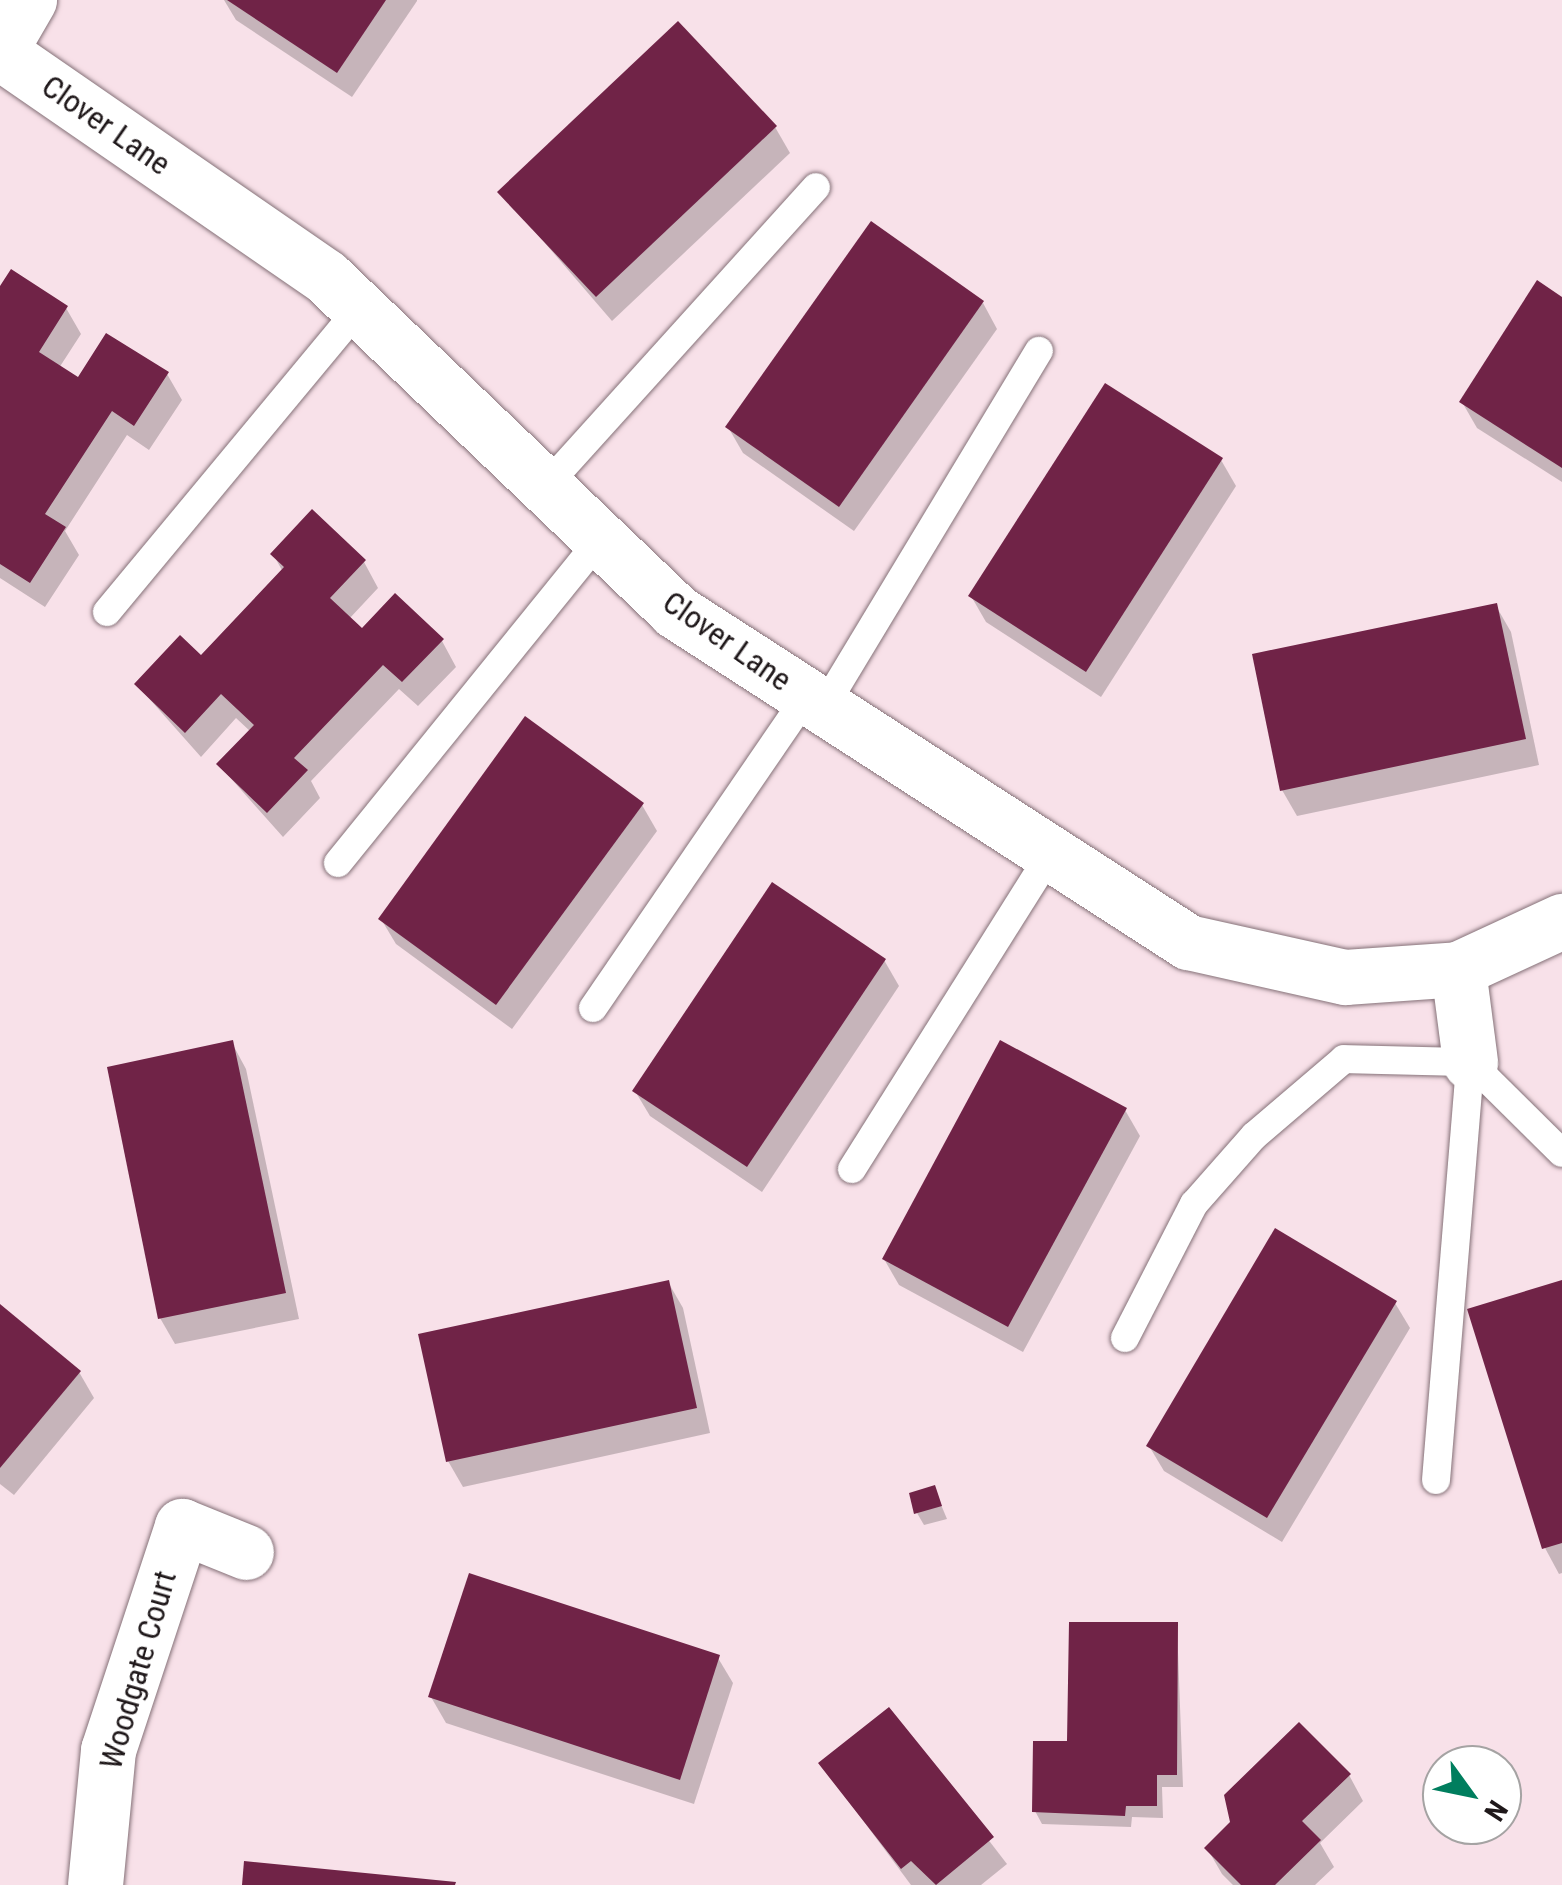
<!DOCTYPE html>
<html>
<head>
<meta charset="utf-8">
<style>
	body { margin:0 }
	#map { position:relative; width:1562px; height:1885px; overflow:hidden; background:#f8e1e9; font-family:"Roboto Condensed",sans-serif }
	div>[style] { position:absolute }
	.shadow>* { inset:0; background:#0003 }
	.building>* { inset:0; background:#702347 }
	.roads { filter:drop-shadow(0 0 2px #857178) drop-shadow(0 0 2px #857178) }
	.service>* { height:28px; margin:-14px; padding:0 14px; transform-origin:14px; border-radius:14px; background:#fff }
	.minor>* { height:55px; margin:-27.5px; padding:0 27.5px; transform-origin:27.5px; border-radius:27.5px; background:#fff }
	span { translate:-50% -50%; white-space:nowrap; text-align:center; line-height:1.15; -webkit-text-stroke:10px #fff; paint-order:stroke }
	.street-label { font-size:32px; color:#1f181a }
	.north { position:absolute; left:1422px; top:1745px; width:100px; height:100px; box-sizing:border-box; background:#fff; border:2px solid #a5a3a3; border-radius:50%; rotate:123deg; font-size:28px; font-weight:700; line-height:40px; text-align:center; color:#1f181a }
	.north::after { content:''; display:block; margin:auto; width:35px; height:45px; background:#007e5e; clip-path:polygon(50% 0,100% 100%,50% 72%,0 100%) }
</style>
</head>
<body>
<div id="map">
	<div class="shadow">
		<div style="clip-path:polygon(224px 0,417px 0,417px 1px,352px 97px,236px 20px)"></div>
		<div style="clip-path:polygon(775px 127px,790px 153px,612px 321px,501px 192px)"></div>
		<div style="clip-path:polygon(0 291px,66px 308px,81px 334px,59px 368px,78px 380px,167px 374px,182px 400px,149px 450px,127px 435px,65px 531px,79px 555px,45px 607px,0 578px)"></div>
		<div style="clip-path:polygon(1562px 300px,1562px 482px,1477px 428px,1462px 402px)"></div>
		<div style="clip-path:polygon(983px 303px,997px 329px,854px 531px,743px 453px,728px 427px)"></div>
		<div style="clip-path:polygon(1221px 460px,1236px 486px,1101px 697px,986px 622px,971px 596px)"></div>
		<div style="clip-path:polygon(273px 554px,364px 562px,378px 588px,349px 619px,362px 631px,442px 641px,456px 667px,418px 706px,399px 689px,311px 781px,320px 798px,283px 837px,219px 765px,251px 732px,236px 718px,201px 757px,137px 685px,201px 658px,283px 572px)"></div>
		<div style="clip-path:polygon(1496px 606px,1511px 632px,1539px 765px,1297px 816px,1282px 790px)"></div>
		<div style="clip-path:polygon(642px 805px,657px 831px,512px 1029px,396px 944px,381px 919px)"></div>
		<div style="clip-path:polygon(884px 960px,899px 986px,762px 1192px,650px 1116px,635px 1091px)"></div>
		<div style="clip-path:polygon(232px 1043px,246px 1069px,299px 1319px,175px 1344px,160px 1318px)"></div>
		<div style="clip-path:polygon(1125px 1110px,1140px 1136px,1023px 1352px,899px 1285px,884px 1259px)"></div>
		<div style="clip-path:polygon(668px 1282px,683px 1308px,710px 1433px,463px 1487px,448px 1461px)"></div>
		<div style="clip-path:polygon(1562px 1282px,1562px 1573px,1559px 1574px,1545px 1548px)"></div>
		<div style="clip-path:polygon(1395px 1303px,1410px 1328px,1282px 1542px,1164px 1471px,1149px 1446px)"></div>
		<div style="clip-path:polygon(0 1307px,79px 1372px,94px 1398px,14px 1495px,0 1484px)"></div>
		<div style="clip-path:polygon(934px 1488px,947px 1519px,924px 1525px,917px 1513px)"></div>
		<div style="clip-path:polygon(1177px 1625px,1183px 1787px,1162px 1787px,1163px 1818px,1132px 1817px,1131px 1827px,1042px 1824px,1035px 1811px,1070px 1744px)"></div>
		<div style="clip-path:polygon(718px 1658px,733px 1683px,694px 1804px,446px 1723px,431px 1697px)"></div>
		<div style="clip-path:polygon(889px 1711px,1007px 1864px,981px 1885px,911px 1885px,821px 1764px)"></div>
		<div style="clip-path:polygon(1349px 1775px,1363px 1801px,1320px 1843px,1334px 1867px,1315px 1885px,1233px 1885px,1222px 1874px,1207px 1848px,1233px 1823px)"></div>
	</div>
	<div class="building">
		<div style="clip-path:polygon(227px 0,386px 0,337px 73px)"></div>
		<div style="clip-path:polygon(678px 21px,777px 126px,596px 297px,497px 192px)"></div>
		<div style="clip-path:polygon(871px 221px,984px 301px,839px 507px,725px 427px)"></div>
		<div style="clip-path:polygon(11px 269px,68px 306px,39px 352px,78px 377px,106px 333px,169px 372px,134px 426px,112px 411px,45px 514px,66px 527px,30px 583px,0 564px,0 286px)"></div>
		<div style="clip-path:polygon(1537px 280px,1562px 297px,1562px 468px,1459px 402px)"></div>
		<div style="clip-path:polygon(1105px 383px,1223px 458px,1086px 672px,968px 596px)"></div>
		<div style="clip-path:polygon(312px 509px,366px 560px,330px 598px,362px 628px,395px 593px,444px 639px,402px 682px,383px 665px,294px 758px,308px 770px,267px 813px,216px 764px,254px 725px,221px 694px,185px 733px,134px 684px,180px 635px,201px 655px,284px 567px,270px 554px)"></div>
		<div style="clip-path:polygon(1497px 603px,1526px 739px,1280px 791px,1252px 654px)"></div>
		<div style="clip-path:polygon(525px 716px,644px 803px,496px 1005px,378px 919px)"></div>
		<div style="clip-path:polygon(772px 882px,886px 959px,747px 1167px,632px 1091px)"></div>
		<div style="clip-path:polygon(233px 1040px,286px 1293px,158px 1319px,107px 1067px)"></div>
		<div style="clip-path:polygon(1000px 1040px,1127px 1108px,1008px 1327px,882px 1259px)"></div>
		<div style="clip-path:polygon(1275px 1228px,1397px 1301px,1267px 1518px,1146px 1446px)"></div>
		<div style="clip-path:polygon(669px 1280px,697px 1408px,446px 1462px,418px 1334px)"></div>
		<div style="clip-path:polygon(1562px 1280px,1562px 1543px,1542px 1549px,1467px 1309px)"></div>
		<div style="clip-path:polygon(0 1304px,81px 1371px,0 1468px)"></div>
		<div style="clip-path:polygon(935px 1485px,942px 1506px,914px 1514px,909px 1493px)"></div>
		<div style="clip-path:polygon(469px 1573px,720px 1655px,680px 1780px,428px 1697px)"></div>
		<div style="clip-path:polygon(1069px 1622px,1178px 1622px,1177px 1775px,1157px 1775px,1157px 1806px,1126px 1806px,1125px 1816px,1032px 1812px,1033px 1741px,1067px 1741px)"></div>
		<div style="clip-path:polygon(889px 1707px,994px 1837px,936px 1885px,911px 1861px,901px 1869px,818px 1763px)"></div>
		<div style="clip-path:polygon(1299px 1722px,1351px 1774px,1302px 1821px,1321px 1840px,1275px 1885px,1241px 1885px,1204px 1848px,1230px 1822px,1224px 1795px)"></div>
		<div style="clip-path:polygon(244px 1861px,456px 1882px,455px 1885px,242px 1885px)"></div>
	</div>
	<div class="roads">
		<div class="service">
			<div style="left:545px;top:487px;width:404px;rotate:-47.9deg"></div>
			<div style="left:107px;top:612px;width:395px;rotate:-50.3deg"></div>
			<div style="left:824px;top:707px;width:416px;rotate:-58.9deg"></div>
			<div style="left:338px;top:863px;width:417px;rotate:-51deg"></div>
			<div style="left:593px;top:1008px;width:378px;rotate:-55.6deg"></div>
			<div style="left:852px;top:1169px;width:373px;rotate:-57.8deg"></div>
			<div style="left:1125px;top:1338px;width:151px;rotate:-62.8deg"></div>
			<div style="left:1194px;top:1204px;width:91px;rotate:-48.6deg"></div>
			<div style="left:1254px;top:1136px;width:118px;rotate:-40.5deg"></div>
			<div style="left:1344px;top:1059px;width:126px;rotate:1.4deg"></div>
			<div style="left:1470px;top:1062px;width:129px;rotate:44.7deg"></div>
			<div style="left:1436px;top:1480px;width:419px;rotate:-85.3deg"></div>
		</div>
		<div class="minor">
			<div style="left:0;top:50px;width:58px;rotate:-59.9deg"></div>
			<div style="left:0;top:52px;width:396px;rotate:34.6deg"></div>
			<div style="left:326px;top:277px;width:483px;rotate:43.7deg"></div>
			<div style="left:675px;top:611px;width:611px;rotate:32.83deg"></div>
			<div style="left:1188px;top:942px;width:161px;rotate:12.6deg"></div>
			<div style="left:1345px;top:977px;width:113px;rotate:-4deg"></div>
			<div style="left:1458px;top:969px;width:115px;rotate:-24.8deg"></div>
			<div style="left:1458px;top:969px;width:94px;rotate:82.6deg"></div>
			<div style="left:95px;top:1885px;width:136px;rotate:-84.5deg"></div>
			<div style="left:108px;top:1750px;width:236px;rotate:-71.7deg"></div>
			<div style="left:182px;top:1526px;width:69px;rotate:22.1deg"></div>
		</div>
	</div>
	<div class="street-label">
		<span style="left:106px;top:125px;rotate:35deg">Clover Lane</span>
		<span style="left:727px;top:641px;rotate:35deg">Clover Lane</span>
		<span style="left:138px;top:1670px;rotate:-74deg">Woodgate Court</span>
	</div>
	<div class="north">N</div>
</div>
</body>
</html>
